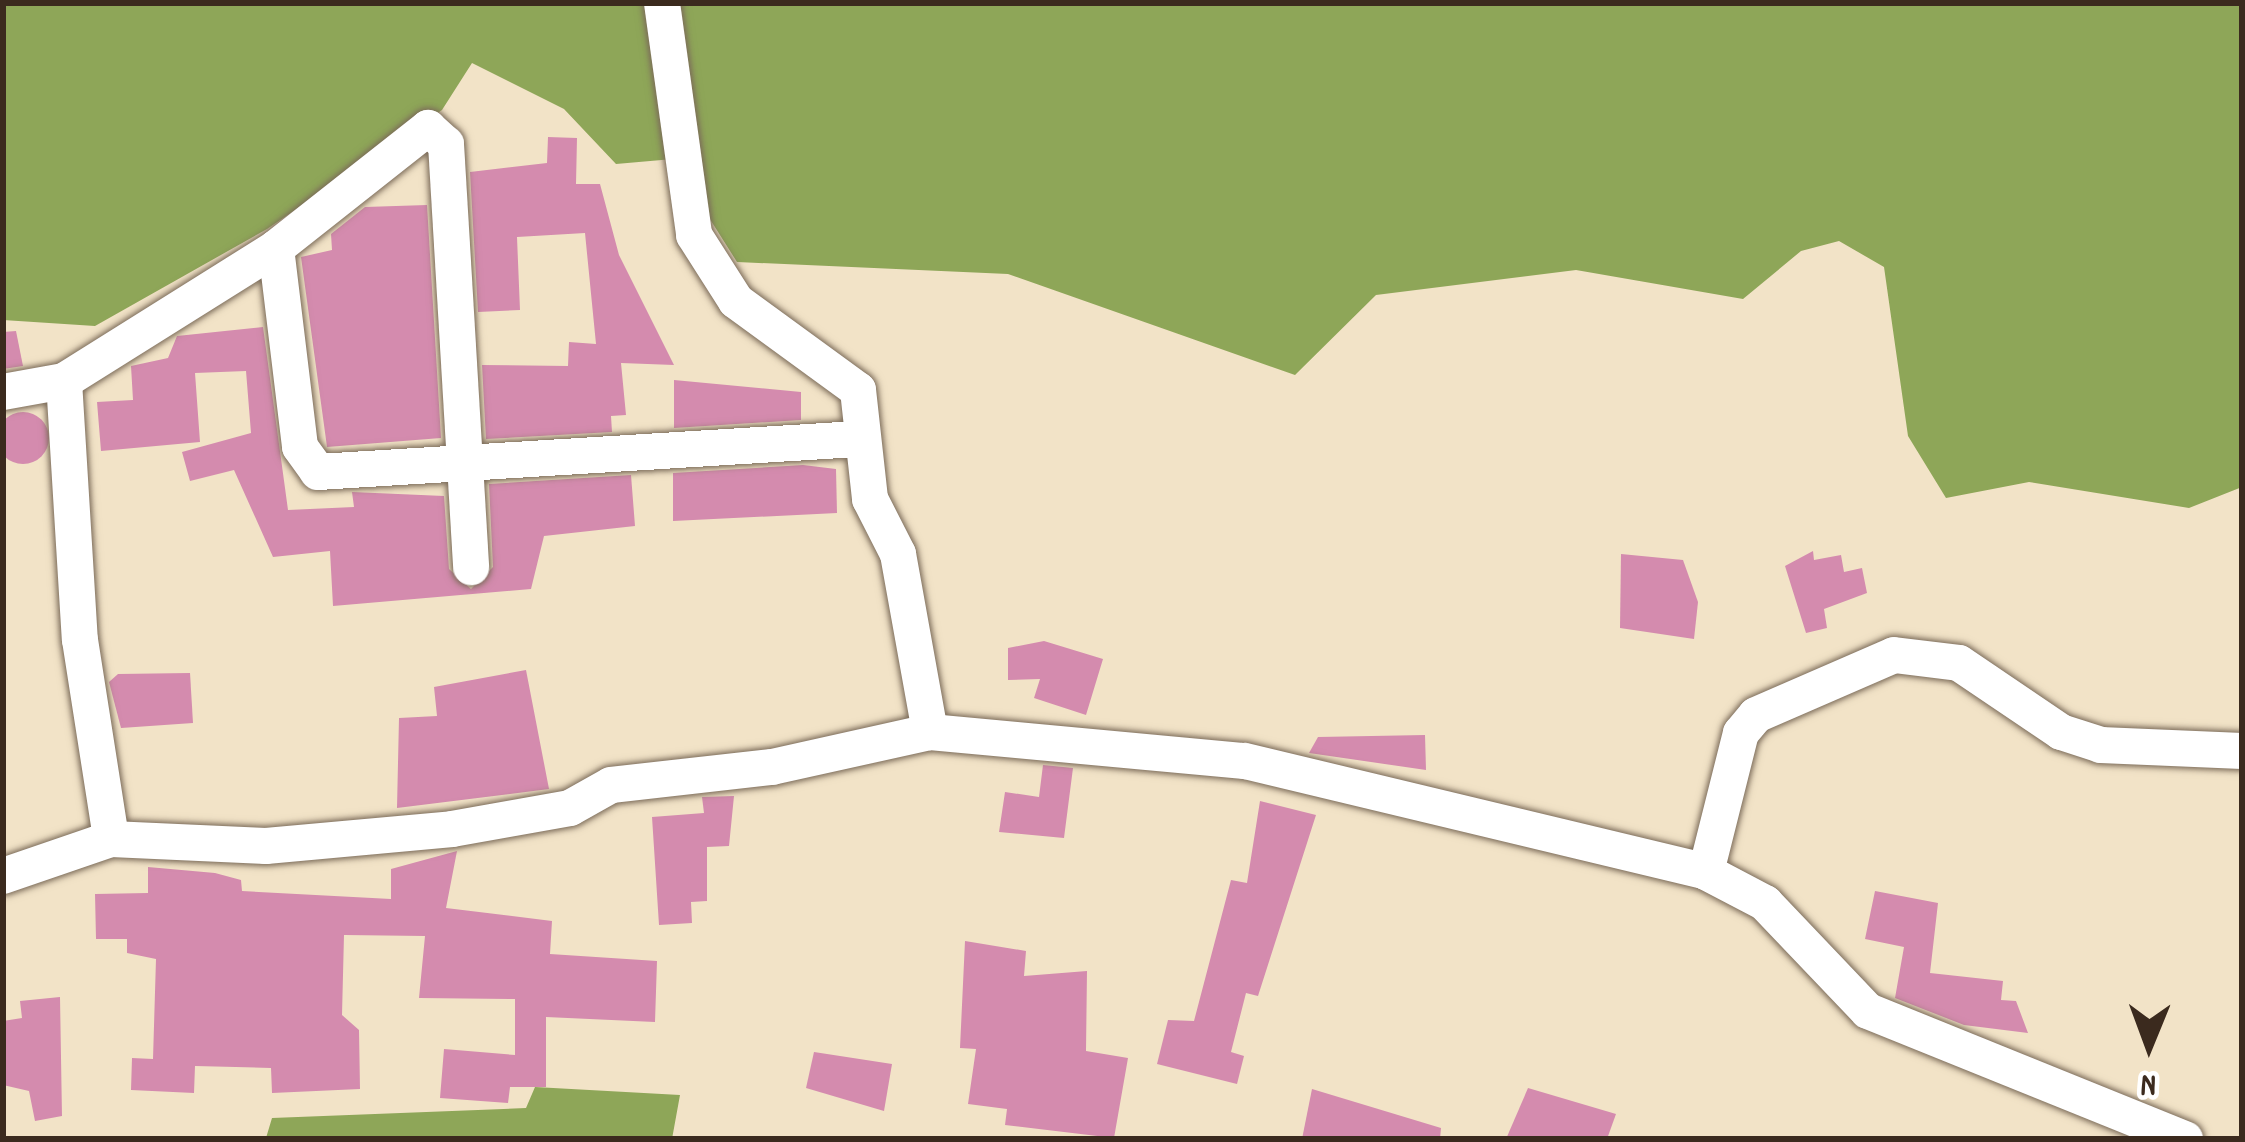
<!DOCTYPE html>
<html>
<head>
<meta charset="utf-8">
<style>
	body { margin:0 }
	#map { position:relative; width:2245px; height:1142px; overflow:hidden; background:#f2e3c7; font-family:Dekko,sans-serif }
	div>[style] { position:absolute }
	.forest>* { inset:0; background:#8ea658 }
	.building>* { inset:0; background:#d48bae }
	.round { border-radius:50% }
	.roads { filter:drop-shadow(0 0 3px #7b6b59) drop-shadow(0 0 3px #7b6b59) }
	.minor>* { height:36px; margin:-18px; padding:0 18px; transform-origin:18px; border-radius:18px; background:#fff }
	span { translate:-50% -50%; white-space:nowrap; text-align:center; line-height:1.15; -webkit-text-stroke:9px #fff; paint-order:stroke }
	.frame { position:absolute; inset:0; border:6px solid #3b2a1e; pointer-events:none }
	.north { position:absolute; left:2089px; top:986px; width:120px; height:120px; -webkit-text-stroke:9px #fff; paint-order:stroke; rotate:181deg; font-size:33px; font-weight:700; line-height:48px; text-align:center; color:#3b2a1e }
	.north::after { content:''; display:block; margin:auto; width:42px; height:54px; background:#3b2a1e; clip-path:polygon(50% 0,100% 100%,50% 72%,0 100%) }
</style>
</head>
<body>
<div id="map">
	<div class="forest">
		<div style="clip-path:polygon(3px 3px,654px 3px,673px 159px,616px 164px,564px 109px,472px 63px,442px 110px,267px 229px,95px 326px,3px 320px)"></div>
		<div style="clip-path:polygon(673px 3px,2242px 3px,2242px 487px,2189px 508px,2029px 482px,1946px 498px,1908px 436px,1884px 267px,1839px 241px,1801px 251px,1743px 299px,1576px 270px,1376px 295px,1295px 375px,1008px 274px,737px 262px,708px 216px)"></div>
		<div style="clip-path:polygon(535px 1087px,680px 1095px,672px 1139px,87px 1139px,266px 1138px,272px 1118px,526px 1108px)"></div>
	</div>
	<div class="building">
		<div style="clip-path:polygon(548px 137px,577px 138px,576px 184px,600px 184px,619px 255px,674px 365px,621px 363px,626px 415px,611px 416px,612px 432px,486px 439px,482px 365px,568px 366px,569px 342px,596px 344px,585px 233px,517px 237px,520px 310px,478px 312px,470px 172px,547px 163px)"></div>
		<div style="clip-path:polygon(427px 205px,441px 438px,327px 447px,301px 257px,332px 250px,331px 234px,365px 207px)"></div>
		<div style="clip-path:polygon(263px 327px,288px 510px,354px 507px,352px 492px,444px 496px,449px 569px,471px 589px,493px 567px,489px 484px,631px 475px,635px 526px,544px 536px,531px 589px,333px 606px,330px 551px,273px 557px,234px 470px,190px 481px,182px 452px,251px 433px,246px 371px,195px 373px,200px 442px,101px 451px,97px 402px,133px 400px,131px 366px,168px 358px,177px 336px)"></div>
		<div style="clip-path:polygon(16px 331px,23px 366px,3px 369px,3px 332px)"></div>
		<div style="clip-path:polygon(674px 380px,801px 392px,801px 420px,674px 428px)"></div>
		<div class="round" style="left:-3px;top:412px;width:52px;height:52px"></div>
		<div style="clip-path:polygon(803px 465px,836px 469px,837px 513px,673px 521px,673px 473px)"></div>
		<div style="clip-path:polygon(1813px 551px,1814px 560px,1841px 555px,1844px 572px,1862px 568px,1867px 593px,1824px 609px,1827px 628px,1806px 633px,1785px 566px)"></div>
		<div style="clip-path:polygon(1621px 554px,1683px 560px,1698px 602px,1694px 639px,1620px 628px)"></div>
		<div style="clip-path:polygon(1044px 641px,1103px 659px,1086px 715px,1034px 698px,1040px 679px,1008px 680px,1008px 648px)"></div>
		<div style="clip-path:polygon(526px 670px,549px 789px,397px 808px,399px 718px,437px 716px,434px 687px)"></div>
		<div style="clip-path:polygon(190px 673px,193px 723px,121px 728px,109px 682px,118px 674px)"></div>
		<div style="clip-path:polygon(1425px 735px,1426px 770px,1309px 753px,1318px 737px)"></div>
		<div style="clip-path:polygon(1043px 765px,1073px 768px,1064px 838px,999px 832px,1005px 792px,1039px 797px)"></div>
		<div style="clip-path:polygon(734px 796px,729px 846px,707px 847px,707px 901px,691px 902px,692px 923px,659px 925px,652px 817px,704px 813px,702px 797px)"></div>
		<div style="clip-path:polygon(1260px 801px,1316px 815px,1258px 996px,1246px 993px,1231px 1052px,1244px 1056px,1237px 1084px,1157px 1064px,1168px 1020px,1194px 1021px,1231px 880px,1247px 883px)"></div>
		<div style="clip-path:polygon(457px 851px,446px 908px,552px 921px,550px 954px,657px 961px,655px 1022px,546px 1017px,546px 1087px,510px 1087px,508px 1103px,440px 1098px,444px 1049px,515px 1055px,515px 999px,419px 998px,425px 936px,344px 935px,342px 1015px,359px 1030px,360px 1089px,272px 1093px,271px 1068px,195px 1066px,194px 1093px,131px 1090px,132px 1058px,153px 1059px,156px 959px,127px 953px,127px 939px,96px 939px,95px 894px,148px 893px,148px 867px,215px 873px,241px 880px,242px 891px,391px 899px,391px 869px)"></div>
		<div style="clip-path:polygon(1875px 891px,1938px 903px,1930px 973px,2003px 981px,2001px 1000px,2016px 1001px,2028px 1033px,1964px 1025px,1895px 998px,1904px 947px,1865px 939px)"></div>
		<div style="clip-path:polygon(965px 941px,1026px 951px,1024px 976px,1087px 971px,1086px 1051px,1128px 1058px,1114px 1138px,1005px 1125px,1007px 1109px,968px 1104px,976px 1049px,960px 1048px)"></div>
		<div style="clip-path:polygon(60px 997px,62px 1116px,35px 1121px,29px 1091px,3px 1085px,3px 1021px,22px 1018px,20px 1001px)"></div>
		<div style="clip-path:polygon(814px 1052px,892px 1064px,884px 1111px,806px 1088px)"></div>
		<div style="clip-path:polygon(1528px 1088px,1616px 1114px,1607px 1139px,1506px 1139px)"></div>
		<div style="clip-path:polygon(1312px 1089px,1441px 1128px,1440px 1139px,1302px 1139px)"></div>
	</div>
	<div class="roads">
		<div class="minor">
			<div style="left:662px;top:3px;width:234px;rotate:82.1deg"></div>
			<div style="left:694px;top:235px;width:78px;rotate:57.5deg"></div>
			<div style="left:736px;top:301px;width:151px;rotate:36.1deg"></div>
			<div style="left:858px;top:390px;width:110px;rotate:83.7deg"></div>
			<div style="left:870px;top:499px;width:62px;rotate:63deg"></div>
			<div style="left:898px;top:554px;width:181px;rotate:79.8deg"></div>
			<div style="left:276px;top:248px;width:200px;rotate:83.1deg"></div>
			<div style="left:300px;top:447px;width:31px;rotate:54deg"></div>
			<div style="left:318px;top:472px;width:541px;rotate:-3.5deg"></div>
			<div style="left:64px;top:381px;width:259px;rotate:86.5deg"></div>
			<div style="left:80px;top:640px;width:201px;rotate:81.1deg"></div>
			<div style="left:3px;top:392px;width:62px;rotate:-10.2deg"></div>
			<div style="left:64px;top:381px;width:250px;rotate:-32.1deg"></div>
			<div style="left:276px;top:248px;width:194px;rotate:-38.3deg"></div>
			<div style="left:428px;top:128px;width:24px;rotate:42deg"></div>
			<div style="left:446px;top:144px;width:424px;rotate:86.6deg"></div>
			<div style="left:1706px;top:872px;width:143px;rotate:-75.9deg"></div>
			<div style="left:1741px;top:733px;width:23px;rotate:-50deg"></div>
			<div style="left:1756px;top:715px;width:150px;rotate:-23.5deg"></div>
			<div style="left:1894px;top:655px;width:65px;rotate:7deg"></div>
			<div style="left:1959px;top:663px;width:123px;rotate:34.1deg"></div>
			<div style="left:2061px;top:732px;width:42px;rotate:18deg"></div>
			<div style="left:2101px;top:745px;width:141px;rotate:2.4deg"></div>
			<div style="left:3px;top:876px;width:114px;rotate:-18.9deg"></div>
			<div style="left:111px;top:839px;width:155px;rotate:2.6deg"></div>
			<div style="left:266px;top:846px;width:187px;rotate:-5.2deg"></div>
			<div style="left:452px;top:829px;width:120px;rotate:-10.1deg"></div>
			<div style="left:570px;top:808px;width:47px;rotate:-29.3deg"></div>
			<div style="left:611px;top:785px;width:162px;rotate:-6.4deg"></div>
			<div style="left:772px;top:767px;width:162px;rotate:-12.5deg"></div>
			<div style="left:930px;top:732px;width:316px;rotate:5.3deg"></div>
			<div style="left:1245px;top:761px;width:474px;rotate:13.5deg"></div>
			<div style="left:1706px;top:872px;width:67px;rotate:27.7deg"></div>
			<div style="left:1765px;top:903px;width:149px;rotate:46.4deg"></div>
			<div style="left:1868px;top:1011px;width:342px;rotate:22deg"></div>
		</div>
	</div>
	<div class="frame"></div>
	<div class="north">N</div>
</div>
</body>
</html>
